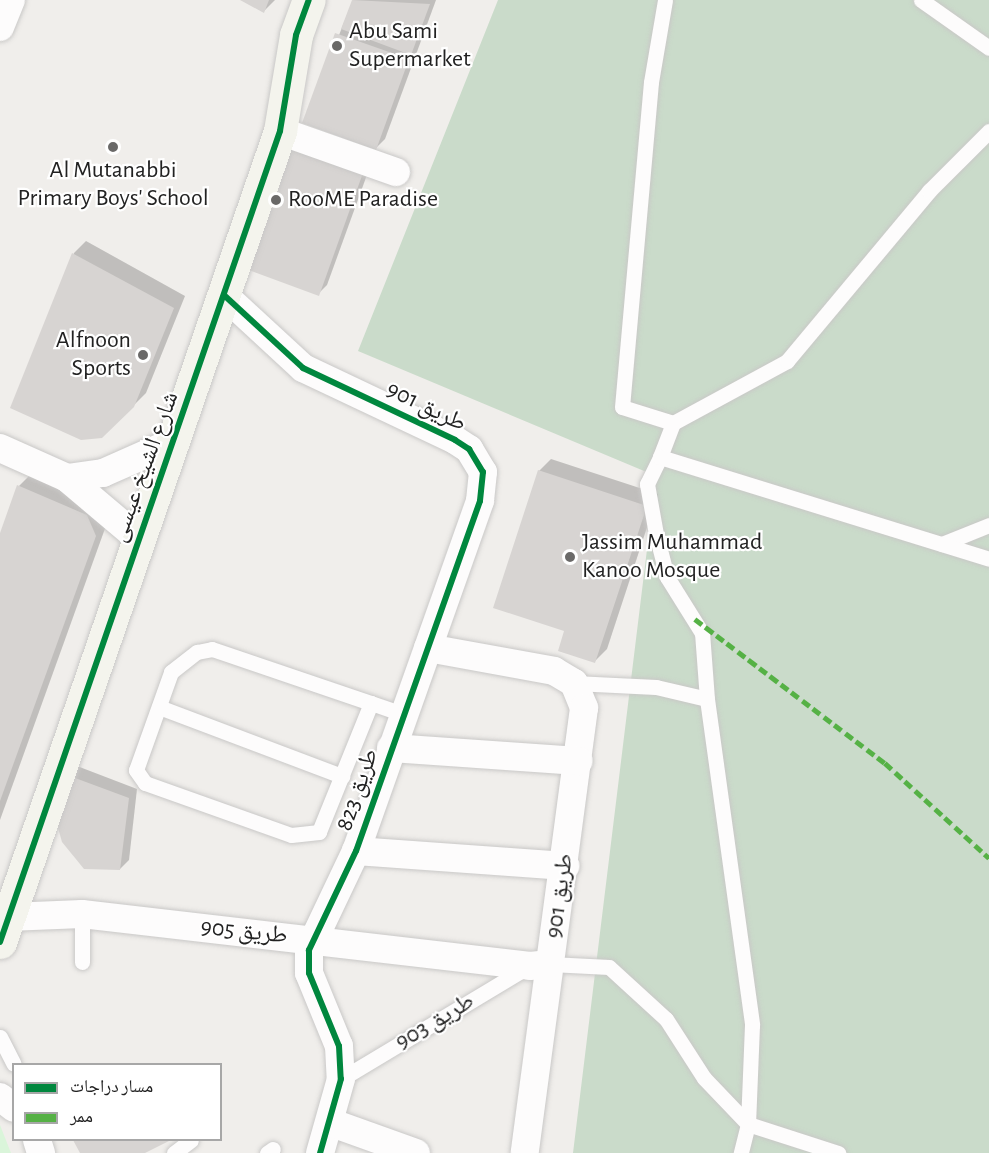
<!DOCTYPE html>
<html>
<head>
<meta charset="utf-8">
<style>
	body { margin:0 }
	#map { position:relative; width:989px; height:1153px; overflow:hidden; background:#f0eeeb; font-family:"Alegreya Sans","Noto Naskh Arabic",sans-serif }
	div>[style] { position:absolute }
	.cemetery>* { inset:0; background:#cadbca }
	.park>* { inset:0; background:#daf5da }
	.shadow>* { inset:0; background:#0003 }
	.building>* { inset:0; background:#d7d4d2 }
	.roads { filter:drop-shadow(0 0 2px #c9c8c7) drop-shadow(0 0 2px #c9c8c7) }
	.lane>* { height:15px; margin:-7.5px; padding:0 7.5px; transform-origin:7.5px; border-radius:7.5px; background:#fdfcfc }
	.street>* { height:28px; margin:-14px; padding:0 14px; transform-origin:14px; border-radius:14px; background:#fdfcfc }
	.secondary>* { height:33px; margin:-16.5px; padding:0 16.5px; transform-origin:16.5px; border-radius:16.5px; background:#f4f4ed }
	.quiet>* { height:4.5px; margin-top:-2.25px; transform-origin:0; background:repeating-linear-gradient(90deg,#55b145 0 9px,transparent 0 13.5px) }
	.cycleway>* { height:6px; margin:-3px; padding:0 3px; transform-origin:3px; border-radius:3px; background:#00873e }
	.dots>* { width:16px; height:16px; translate:-50% -50%; box-sizing:border-box; border:3px solid #fff; border-radius:50% }
	span { translate:-50% -50%; white-space:nowrap; text-align:center; line-height:1.15; -webkit-text-stroke:4.5px #fff; paint-order:stroke }
	.poi-label { font-size:24px; color:#222 }
	.left { translate:0 -50%; text-align:left }
	.right { translate:-100% -50%; text-align:right }
	.street-label { font-size:24px; color:#222 }
	.legend { position:absolute; left:12px; top:1063px; width:210px; height:78px; box-sizing:border-box; background:#fff; border:2px solid #a7a7a7; margin:0; padding:8px 10px; list-style:none; font-size:18px; color:#222 }
	.legend li { display:flex; align-items:center; gap:12px; height:30px }
	.legend b { width:30px; border:2px solid #a7a7a7 }
</style>
</head>
<body>
<div id="map">
	<div class="cemetery">
		<div style="clip-path:polygon(498px 0,989px 0,989px 1153px,573px 1153px,656px 476px,358px 351px)"></div>
	</div>
	<div class="park">
		<div style="clip-path:polygon(0 1125px,11px 1153px,0 1153px)"></div>
	</div>
	<div class="shadow">
		<div style="clip-path:polygon(243px 0,275px 0,263px 12px)"></div>
		<div style="clip-path:polygon(353px 0,436px 0,385px 139px,376px 148px,304px 123px)"></div>
		<div style="clip-path:polygon(372px 161px,327px 285px,318px 294px,248px 268px)"></div>
		<div style="clip-path:polygon(86px 241px,185px 296px,146px 393px,133px 406px,12px 408px,74px 253px)"></div>
		<div style="clip-path:polygon(551px 459px,658px 494px,607px 649px,595px 661px,566px 630px,539px 471px)"></div>
		<div style="clip-path:polygon(31px 474px,98px 503px,107px 523px,0 820px,0 538px,19px 486px)"></div>
		<div style="clip-path:polygon(77px 766px,137px 789px,129px 860px,120px 869px,68px 775px)"></div>
		<div style="clip-path:polygon(74px 1140px,168px 1140px,142px 1153px,81px 1153px)"></div>
	</div>
	<div class="building">
		<div style="clip-path:polygon(240px 0,269px 0,264px 13px)"></div>
		<div style="clip-path:polygon(352px 0,430px 4px,411px 55px,341px 29px)"></div>
		<div style="clip-path:polygon(335px 33px,409px 59px,376px 150px,302px 123px)"></div>
		<div style="clip-path:polygon(291px 144px,364px 170px,319px 296px,246px 269px)"></div>
		<div style="clip-path:polygon(72px 253px,174px 308px,134px 407px,102px 438px,81px 440px,10px 408px)"></div>
		<div style="clip-path:polygon(538px 470px,647px 506px,595px 663px,558px 651px,564px 631px,493px 608px)"></div>
		<div style="clip-path:polygon(17px 485px,87px 515px,96px 536px,0 801px,0 533px)"></div>
		<div style="clip-path:polygon(67px 775px,129px 798px,120px 870px,84px 869px,62px 842px,56px 821px)"></div>
		<div style="clip-path:polygon(73px 1140px,171px 1140px,145px 1153px,80px 1153px)"></div>
	</div>
	<div class="roads">
		<div class="lane">
			<div style="left:921px;top:0;width:83px;rotate:35.2deg"></div>
			<div style="left:673px;top:423px;width:130px;rotate:-28.5deg"></div>
			<div style="left:787px;top:361px;width:222px;rotate:-50.1deg"></div>
			<div style="left:929px;top:191px;width:85px;rotate:-45deg"></div>
			<div style="left:660px;top:457px;width:36px;rotate:-69deg"></div>
			<div style="left:673px;top:423px;width:53px;rotate:-162.6deg"></div>
			<div style="left:622px;top:407px;width:326px;rotate:-84.9deg"></div>
			<div style="left:651px;top:82px;width:83px;rotate:-80.3deg"></div>
			<div style="left:942px;top:544px;width:51px;rotate:-22deg"></div>
			<div style="left:574px;top:683px;width:82px;rotate:2.8deg"></div>
			<div style="left:656px;top:687px;width:52px;rotate:13.2deg"></div>
			<div style="left:707px;top:699px;width:329px;rotate:82.1deg"></div>
			<div style="left:752px;top:1025px;width:99px;rotate:92.3deg"></div>
			<div style="left:748px;top:1124px;width:30px;rotate:104deg"></div>
			<div style="left:707px;top:699px;width:66px;rotate:-94.3deg"></div>
			<div style="left:702px;top:633px;width:66px;rotate:-122deg"></div>
			<div style="left:667px;top:577px;width:44px;rotate:-104.3deg"></div>
			<div style="left:656px;top:534px;width:51px;rotate:-100.2deg"></div>
			<div style="left:647px;top:484px;width:30px;rotate:-64deg"></div>
			<div style="left:660px;top:457px;width:344px;rotate:17.2deg"></div>
			<div style="left:371px;top:703px;width:139px;rotate:112deg"></div>
			<div style="left:319px;top:832px;width:28px;rotate:174deg"></div>
			<div style="left:291px;top:835px;width:155px;rotate:-160.4deg"></div>
			<div style="left:145px;top:783px;width:16px;rotate:-125deg"></div>
			<div style="left:136px;top:770px;width:104px;rotate:-70.3deg"></div>
			<div style="left:171px;top:672px;width:33px;rotate:-38deg"></div>
			<div style="left:197px;top:652px;width:15px;rotate:-11deg"></div>
			<div style="left:212px;top:649px;width:168px;rotate:18.8deg"></div>
			<div style="left:371px;top:703px;width:34px;rotate:19deg"></div>
			<div style="left:159px;top:707px;width:196px;rotate:20.7deg"></div>
			<div style="left:82px;top:914px;width:48px;rotate:90deg"></div>
			<div style="left:550px;top:964px;width:59px;rotate:2.9deg"></div>
			<div style="left:609px;top:967px;width:77px;rotate:42.4deg"></div>
			<div style="left:666px;top:1019px;width:70px;rotate:57.2deg"></div>
			<div style="left:704px;top:1078px;width:64px;rotate:46.3deg"></div>
			<div style="left:748px;top:1124px;width:95px;rotate:17.9deg"></div>
			<div style="left:0;top:1037px;width:30px;rotate:63deg"></div>
			<div style="left:341px;top:1079px;width:216px;rotate:-31deg"></div>
			<div style="left:174px;top:1153px;width:21px;rotate:-37deg"></div>
			<div style="left:267px;top:1153px;width:7px;rotate:-34deg"></div>
		</div>
		<div class="street">
			<div style="left:0;top:27px;width:29px;rotate:-68deg"></div>
			<div style="left:280px;top:131px;width:123px;rotate:19.5deg"></div>
			<div style="left:225px;top:296px;width:106px;rotate:42.7deg"></div>
			<div style="left:303px;top:368px;width:168px;rotate:25.3deg"></div>
			<div style="left:455px;top:440px;width:17px;rotate:33deg"></div>
			<div style="left:469px;top:449px;width:27px;rotate:59deg"></div>
			<div style="left:483px;top:472px;width:29px;rotate:96deg"></div>
			<div style="left:480px;top:501px;width:371px;rotate:109.5deg"></div>
			<div style="left:356px;top:851px;width:110px;rotate:115.4deg"></div>
			<div style="left:309px;top:950px;width:23px;rotate:90deg"></div>
			<div style="left:309px;top:973px;width:79px;rotate:67.7deg"></div>
			<div style="left:339px;top:1046px;width:33px;rotate:87deg"></div>
			<div style="left:341px;top:1079px;width:77px;rotate:105.8deg"></div>
			<div style="left:0;top:448px;width:73px;rotate:24.1deg"></div>
			<div style="left:67px;top:478px;width:93px;rotate:40.2deg"></div>
			<div style="left:67px;top:478px;width:36px;rotate:-8deg"></div>
			<div style="left:103px;top:473px;width:74px;rotate:-23.8deg"></div>
			<div style="left:428px;top:648px;width:128px;rotate:10.3deg"></div>
			<div style="left:554px;top:671px;width:23px;rotate:31deg"></div>
			<div style="left:574px;top:683px;width:27px;rotate:68deg"></div>
			<div style="left:584px;top:708px;width:449px;rotate:97.6deg"></div>
			<div style="left:391px;top:748px;width:188px;rotate:4deg"></div>
			<div style="left:356px;top:851px;width:210px;rotate:4.1deg"></div>
			<div style="left:0;top:912px;width:9px;rotate:32deg"></div>
			<div style="left:8px;top:917px;width:74px;rotate:-2.3deg"></div>
			<div style="left:82px;top:914px;width:451px;rotate:6.6deg"></div>
			<div style="left:530px;top:966px;width:20px;rotate:-6deg"></div>
			<div style="left:0;top:1097px;width:18px;rotate:38deg"></div>
			<div style="left:332px;top:1123px;width:89px;rotate:19.7deg"></div>
			<div style="left:37px;top:1140px;width:14px;rotate:73deg"></div>
		</div>
		<div class="secondary">
			<div style="left:0;top:942px;width:858px;rotate:-70.95deg"></div>
			<div style="left:280px;top:131px;width:97px;rotate:-80.5deg"></div>
			<div style="left:296px;top:35px;width:37px;rotate:-70deg"></div>
		</div>
	</div>
	<div class="quiet">
		<div style="left:695px;top:619px;width:238px;rotate:37.2deg"></div>
		<div style="left:885px;top:763px;width:141px;rotate:42.4deg"></div>
	</div>
	<div class="cycleway">
		<div style="left:225px;top:296px;width:106px;rotate:42.7deg"></div>
		<div style="left:303px;top:368px;width:168px;rotate:25.3deg"></div>
		<div style="left:455px;top:440px;width:17px;rotate:33deg"></div>
		<div style="left:469px;top:449px;width:27px;rotate:59deg"></div>
		<div style="left:483px;top:472px;width:29px;rotate:96deg"></div>
		<div style="left:480px;top:501px;width:371px;rotate:109.5deg"></div>
		<div style="left:356px;top:851px;width:110px;rotate:115.4deg"></div>
		<div style="left:309px;top:950px;width:23px;rotate:90deg"></div>
		<div style="left:309px;top:973px;width:79px;rotate:67.7deg"></div>
		<div style="left:339px;top:1046px;width:33px;rotate:87deg"></div>
		<div style="left:341px;top:1079px;width:77px;rotate:105.8deg"></div>
		<div style="left:0;top:942px;width:858px;rotate:-70.95deg"></div>
		<div style="left:280px;top:131px;width:97px;rotate:-80.5deg"></div>
		<div style="left:296px;top:35px;width:37px;rotate:-70deg"></div>
	</div>
	<div class="dots">
		<div style="left:337px;top:46px;background:#6a6968"></div>
		<div style="left:113px;top:147px;background:#6a6968"></div>
		<div style="left:276px;top:200px;background:#6a6968"></div>
		<div style="left:143px;top:355px;background:#6a6968"></div>
		<div style="left:570px;top:557px;background:#6a6968"></div>
	</div>
	<div class="poi-label">
		<span class="left" style="left:349px;top:46px">Abu Sami<br>Supermarket</span>
		<span style="left:113px;top:185px">Al Mutanabbi<br>Primary Boys' School</span>
		<span class="left" style="left:288px;top:200px">RooME Paradise</span>
		<span class="right" style="left:131px;top:355px">Alfnoon<br>Sports</span>
		<span class="left" style="left:582px;top:557px">Jassim Muhammad<br>Kanoo Mosque</span>
	</div>
	<div class="street-label">
		<span style="left:426px;top:407px;rotate:26deg">طريق 901</span>
		<span style="left:145px;top:467px;rotate:-70deg">شارع الشيخ عيسى</span>
		<span style="left:358px;top:790px;rotate:-71deg">طريق 823</span>
		<span style="left:560px;top:896px;rotate:-82deg">طريق 901</span>
		<span style="left:244px;top:932px;rotate:6deg">طريق 905</span>
		<span style="left:435px;top:1022px;rotate:-31deg">طريق 903</span>
	</div>
	<ul class="legend">
	<li><b style="height:8px;background:#00873e"></b>مسار دراجات</li>
	<li><b style="height:8px;background:#55b145"></b>ممر</li>
	</ul>
</div>
</body>
</html>
